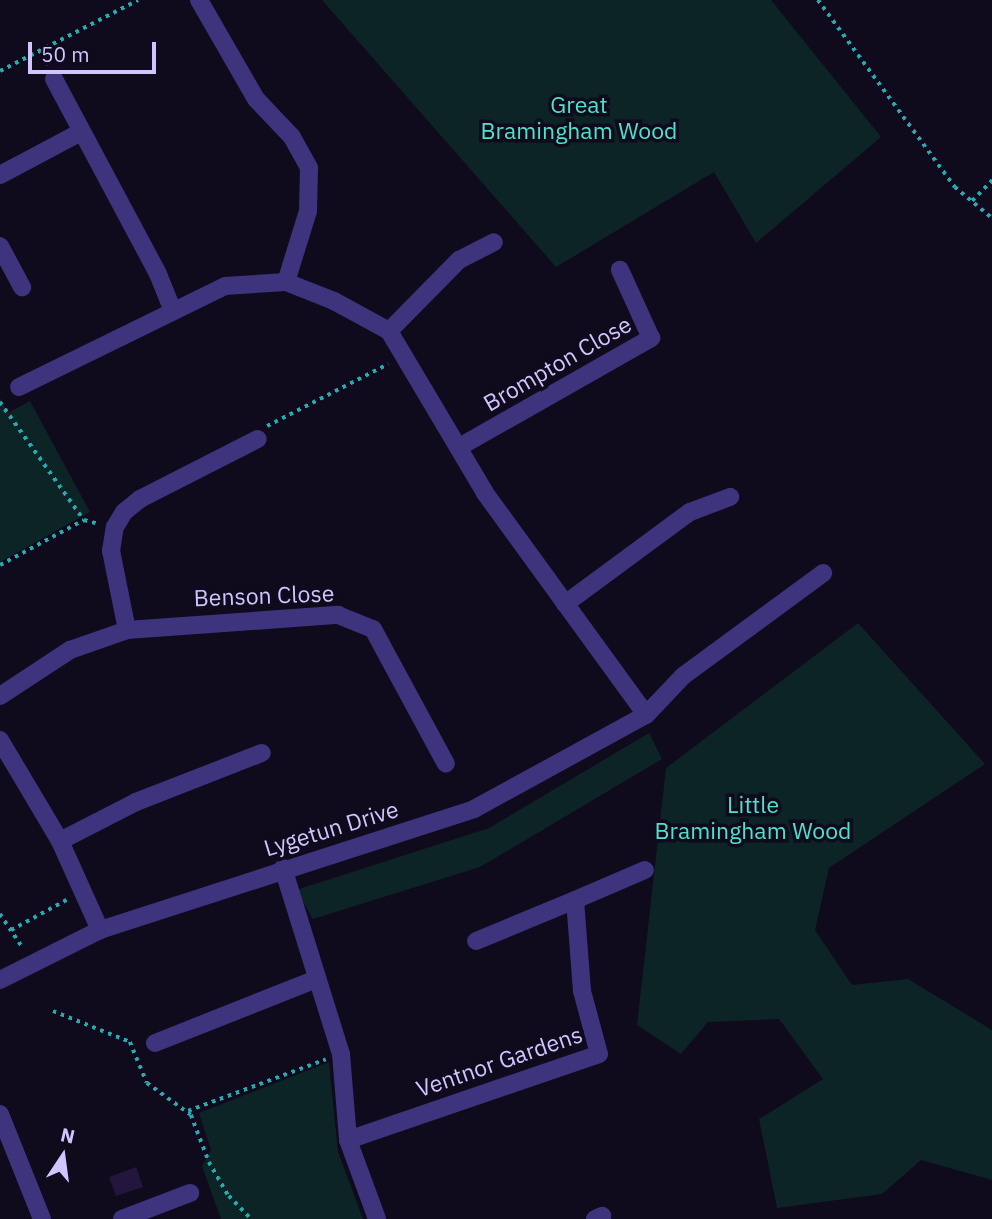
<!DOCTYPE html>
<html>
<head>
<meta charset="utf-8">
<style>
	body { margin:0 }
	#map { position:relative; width:992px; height:1219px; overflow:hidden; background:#0f0a1c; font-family:"IBM Plex Sans",sans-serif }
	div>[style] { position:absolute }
	.green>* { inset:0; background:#0d2426 }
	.building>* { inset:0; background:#22163d }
	.path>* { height:3.5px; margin-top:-1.75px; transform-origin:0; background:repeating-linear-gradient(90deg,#27aab1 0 3.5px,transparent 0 8.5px) }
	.minor>* { height:18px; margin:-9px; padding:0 9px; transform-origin:9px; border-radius:9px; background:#3e337d }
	span { translate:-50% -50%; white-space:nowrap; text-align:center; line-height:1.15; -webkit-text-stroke:7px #0f0a1c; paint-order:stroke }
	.park-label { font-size:23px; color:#4ee2cd }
	.street-label { font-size:23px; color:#d2c5ff }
	.north { position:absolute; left:28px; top:1121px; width:70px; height:70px; -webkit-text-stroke:5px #0f0a1c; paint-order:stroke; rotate:13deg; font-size:19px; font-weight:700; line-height:28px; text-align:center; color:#d2c5ff }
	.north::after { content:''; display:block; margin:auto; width:24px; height:32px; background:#d2c5ff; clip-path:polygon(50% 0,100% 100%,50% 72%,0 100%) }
	.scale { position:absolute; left:28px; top:42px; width:128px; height:32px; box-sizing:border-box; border:4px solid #d2c5ff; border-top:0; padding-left:9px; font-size:21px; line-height:24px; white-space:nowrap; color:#d2c5ff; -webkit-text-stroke:5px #0f0a1c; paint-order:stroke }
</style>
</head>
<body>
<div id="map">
	<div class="green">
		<div style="clip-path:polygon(322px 0,771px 0,881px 137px,756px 243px,714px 172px,556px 267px)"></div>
		<div style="clip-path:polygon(0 398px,8px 413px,30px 401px,90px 512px,0 562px)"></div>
		<div style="clip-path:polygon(858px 623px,985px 764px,829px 868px,815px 930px,852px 985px,908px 979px,992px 1030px,992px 1180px,921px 1160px,882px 1194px,777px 1208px,759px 1119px,823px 1079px,779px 1019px,708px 1022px,681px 1054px,637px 1025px,666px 768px)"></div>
		<div style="clip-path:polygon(649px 733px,662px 759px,480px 867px,313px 919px,296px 890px,489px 828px)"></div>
		<div style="clip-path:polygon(329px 1062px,338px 1152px,363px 1219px,221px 1219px,202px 1166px,211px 1150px,199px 1113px)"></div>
	</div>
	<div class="building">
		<div style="clip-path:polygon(136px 1167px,143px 1187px,116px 1196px,109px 1177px)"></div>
	</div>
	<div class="path">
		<div style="left:818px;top:0;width:232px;rotate:53.8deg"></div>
		<div style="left:955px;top:187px;width:48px;rotate:40deg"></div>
		<div style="left:40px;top:50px;width:17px;rotate:65deg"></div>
		<div style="left:0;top:71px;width:155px;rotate:-27.2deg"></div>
		<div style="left:972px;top:201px;width:29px;rotate:-46deg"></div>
		<div style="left:0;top:402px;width:145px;rotate:54.6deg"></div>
		<div style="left:267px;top:426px;width:136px;rotate:-27.1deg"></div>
		<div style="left:0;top:565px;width:95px;rotate:-28.2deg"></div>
		<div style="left:84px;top:520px;width:16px;rotate:15deg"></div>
		<div style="left:0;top:914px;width:40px;rotate:56deg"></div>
		<div style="left:11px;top:930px;width:65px;rotate:-28.5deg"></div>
		<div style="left:53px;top:1011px;width:83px;rotate:21.9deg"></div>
		<div style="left:130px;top:1042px;width:44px;rotate:67.5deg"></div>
		<div style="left:147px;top:1083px;width:54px;rotate:36deg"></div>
		<div style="left:191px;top:1115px;width:50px;rotate:69deg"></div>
		<div style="left:209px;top:1162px;width:39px;rotate:60deg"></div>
		<div style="left:229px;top:1196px;width:32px;rotate:46deg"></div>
		<div style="left:188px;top:1111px;width:147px;rotate:-20.6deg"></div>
	</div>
	<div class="minor">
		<div style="left:199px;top:0;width:114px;rotate:60.1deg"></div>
		<div style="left:256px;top:99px;width:52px;rotate:46.5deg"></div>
		<div style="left:292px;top:137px;width:35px;rotate:61deg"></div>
		<div style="left:309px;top:168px;width:43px;rotate:91.3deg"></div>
		<div style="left:308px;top:211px;width:74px;rotate:107.2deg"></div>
		<div style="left:54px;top:79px;width:221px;rotate:61.9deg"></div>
		<div style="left:158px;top:274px;width:40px;rotate:68deg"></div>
		<div style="left:0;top:175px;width:89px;rotate:-28deg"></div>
		<div style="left:0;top:246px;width:47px;rotate:61.8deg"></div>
		<div style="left:389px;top:331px;width:100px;rotate:-45.4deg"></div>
		<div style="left:459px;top:260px;width:39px;rotate:-27deg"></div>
		<div style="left:19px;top:387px;width:229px;rotate:-26.1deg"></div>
		<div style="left:225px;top:286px;width:61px;rotate:-3.8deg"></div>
		<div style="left:286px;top:282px;width:52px;rotate:21.6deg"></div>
		<div style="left:334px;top:301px;width:63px;rotate:28.6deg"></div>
		<div style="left:389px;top:331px;width:188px;rotate:59.3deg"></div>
		<div style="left:485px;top:493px;width:274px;rotate:54deg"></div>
		<div style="left:461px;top:446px;width:219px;rotate:-29.6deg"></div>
		<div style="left:651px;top:338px;width:75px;rotate:-114.5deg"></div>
		<div style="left:565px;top:604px;width:155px;rotate:-36.4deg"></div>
		<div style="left:690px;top:512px;width:43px;rotate:-20.6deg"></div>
		<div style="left:127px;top:630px;width:81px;rotate:-101.4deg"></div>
		<div style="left:111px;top:551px;width:24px;rotate:-81deg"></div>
		<div style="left:115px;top:527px;width:17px;rotate:-59deg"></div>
		<div style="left:124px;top:512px;width:21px;rotate:-39deg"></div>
		<div style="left:140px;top:499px;width:132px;rotate:-27deg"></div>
		<div style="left:0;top:696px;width:84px;rotate:-33.3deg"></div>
		<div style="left:70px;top:650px;width:60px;rotate:-19.3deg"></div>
		<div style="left:127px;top:630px;width:212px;rotate:-4.1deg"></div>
		<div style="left:338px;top:615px;width:38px;rotate:22deg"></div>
		<div style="left:373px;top:629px;width:153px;rotate:61.6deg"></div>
		<div style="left:0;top:740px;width:117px;rotate:59.3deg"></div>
		<div style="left:60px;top:841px;width:98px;rotate:65.8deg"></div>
		<div style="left:60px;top:841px;width:85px;rotate:-27.2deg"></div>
		<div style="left:136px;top:802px;width:135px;rotate:-21.3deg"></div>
		<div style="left:283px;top:868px;width:195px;rotate:72.7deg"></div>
		<div style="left:341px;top:1054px;width:86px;rotate:85.3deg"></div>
		<div style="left:348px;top:1140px;width:84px;rotate:69.8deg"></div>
		<div style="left:575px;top:900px;width:76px;rotate:-23.2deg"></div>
		<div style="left:0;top:980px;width:112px;rotate:-26.6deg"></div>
		<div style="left:100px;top:930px;width:393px;rotate:-17.9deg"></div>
		<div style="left:474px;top:809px;width:196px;rotate:-28.7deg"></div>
		<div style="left:646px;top:715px;width:54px;rotate:-46.5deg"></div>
		<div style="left:683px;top:676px;width:174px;rotate:-36.3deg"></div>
		<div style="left:155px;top:1043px;width:174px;rotate:-21.6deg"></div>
		<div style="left:0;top:1114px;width:113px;rotate:68.2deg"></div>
		<div style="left:348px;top:1140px;width:265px;rotate:-18.9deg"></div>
		<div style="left:599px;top:1054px;width:65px;rotate:-105.1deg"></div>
		<div style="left:582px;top:991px;width:91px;rotate:-94.4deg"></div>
		<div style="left:575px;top:900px;width:107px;rotate:157.5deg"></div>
		<div style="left:122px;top:1219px;width:73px;rotate:-20.9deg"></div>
		<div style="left:595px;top:1219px;width:8px;rotate:-23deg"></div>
	</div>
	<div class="park-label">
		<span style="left:579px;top:117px">Great<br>Bramingham Wood</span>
		<span style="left:753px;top:817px">Little<br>Bramingham Wood</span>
	</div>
	<div class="street-label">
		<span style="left:557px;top:363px;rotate:-30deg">Brompton Close</span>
		<span style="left:264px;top:595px;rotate:-2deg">Benson Close</span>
		<span style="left:331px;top:828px;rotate:-17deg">Lygetun Drive</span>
		<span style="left:499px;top:1061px;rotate:-19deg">Ventnor Gardens</span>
	</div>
	<div class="north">N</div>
	<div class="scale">50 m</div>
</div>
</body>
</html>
